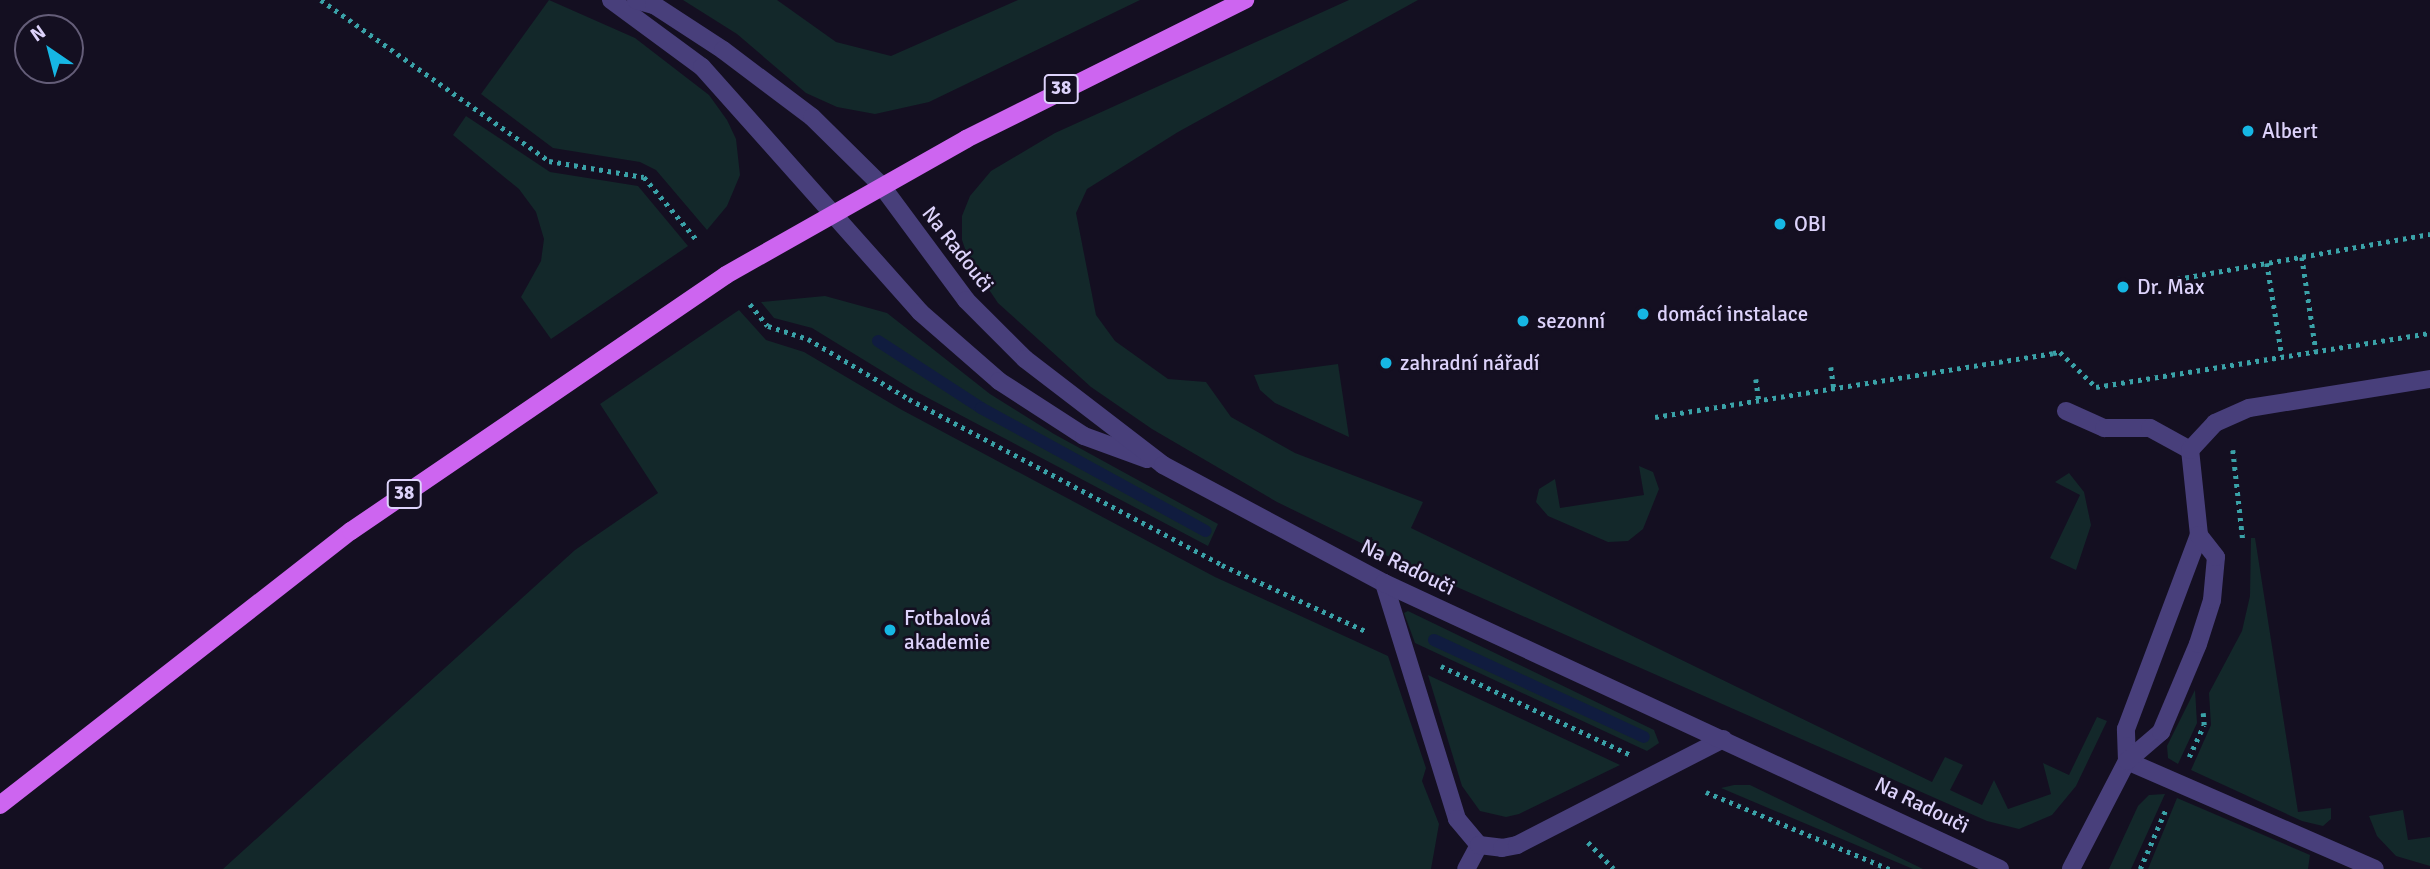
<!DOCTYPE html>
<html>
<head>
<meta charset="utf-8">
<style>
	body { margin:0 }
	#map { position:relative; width:2430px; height:869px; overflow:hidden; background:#140f21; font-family:Signika,sans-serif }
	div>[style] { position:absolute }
	.green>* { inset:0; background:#13282a }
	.stream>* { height:12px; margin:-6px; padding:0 6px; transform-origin:6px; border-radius:6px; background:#101c3f }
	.path>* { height:4.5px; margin-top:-2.25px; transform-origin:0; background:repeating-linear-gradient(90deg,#3aa2a8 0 3.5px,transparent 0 8.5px) }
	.service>* { height:18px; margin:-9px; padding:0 9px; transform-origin:9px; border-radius:9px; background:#483f7b }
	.minor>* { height:18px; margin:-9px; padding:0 9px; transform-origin:9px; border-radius:9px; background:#483f7b }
	.primary>* { height:18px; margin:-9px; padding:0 9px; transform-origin:9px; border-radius:9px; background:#cd65f0 }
	.dots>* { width:19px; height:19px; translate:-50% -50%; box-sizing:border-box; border:4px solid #140f21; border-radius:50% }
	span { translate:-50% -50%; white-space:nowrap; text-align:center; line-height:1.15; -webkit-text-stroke:5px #140f21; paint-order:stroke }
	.shield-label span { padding:2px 5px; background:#140f21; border:2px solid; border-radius:5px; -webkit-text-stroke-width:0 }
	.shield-label { font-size:19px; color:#ddd3fb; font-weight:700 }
	.poi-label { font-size:21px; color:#ddd3fb }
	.left { translate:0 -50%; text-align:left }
	.street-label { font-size:21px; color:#ddd3fb }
	.north { position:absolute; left:14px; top:14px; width:70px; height:70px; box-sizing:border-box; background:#140f21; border:2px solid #645d78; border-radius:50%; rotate:325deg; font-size:19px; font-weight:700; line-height:28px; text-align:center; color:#ddd3fb }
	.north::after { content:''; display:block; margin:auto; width:24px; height:32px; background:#16b7e4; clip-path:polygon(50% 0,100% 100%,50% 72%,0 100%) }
</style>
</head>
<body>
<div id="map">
	<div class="green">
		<div style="clip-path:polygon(549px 0,635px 38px,709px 95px,727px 120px,736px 139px,740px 175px,727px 206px,707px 230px,656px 170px,640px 162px,553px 148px,481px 94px)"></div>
		<div style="clip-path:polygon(683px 0,777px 0,836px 42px,891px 56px,1018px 0,1140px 0,929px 102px,875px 114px,837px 107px,806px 93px,737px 34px)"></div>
		<div style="clip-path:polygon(1349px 0,1418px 0,1178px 132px,1087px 189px,1076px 213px,1096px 315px,1115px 341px,1168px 379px,1206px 382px,1231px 417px,1295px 453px,1423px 502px,1411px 528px,1932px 782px,1945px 757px,1963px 765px,1950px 790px,1982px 805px,1994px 780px,2008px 809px,2051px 794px,2043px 763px,2069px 775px,2097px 717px,2107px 721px,2076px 786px,2052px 815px,2019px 829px,1987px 821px,1396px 560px,1277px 502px,1152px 429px,1091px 387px,998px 303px,969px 260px,962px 240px,962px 216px,970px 196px,991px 171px,1055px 133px)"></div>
		<div style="clip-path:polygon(466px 116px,550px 172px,638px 186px,688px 246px,551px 339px,521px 297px,541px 261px,544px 239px,536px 212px,519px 189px,453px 135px)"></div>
		<div style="clip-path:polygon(825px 296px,887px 313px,990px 394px,1054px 434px,1218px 524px,1208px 546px,913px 390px,812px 328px,774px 318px,761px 302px)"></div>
		<div style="clip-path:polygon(739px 310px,766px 340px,804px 352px,902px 410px,1215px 577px,1388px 656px,1426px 768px,1422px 781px,1439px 824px,1431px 869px,223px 869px,575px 550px,658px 493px,600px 404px)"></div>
		<div style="clip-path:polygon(1338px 364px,1349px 437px,1275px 403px,1260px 390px,1254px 375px)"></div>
		<div style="clip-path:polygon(1639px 466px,1653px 472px,1659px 489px,1643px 529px,1628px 541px,1608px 542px,1548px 516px,1536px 502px,1539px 489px,1555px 479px,1560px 508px,1644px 495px)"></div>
		<div style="clip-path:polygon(2069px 473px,2084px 492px,2091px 525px,2076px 570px,2050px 558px,2080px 495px,2055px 482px)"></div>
		<div style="clip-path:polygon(2251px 538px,2255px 538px,2298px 812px,2331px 808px,2331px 819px,2323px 826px,2302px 821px,2191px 770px,2211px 725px,2209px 693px,2242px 631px,2250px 596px)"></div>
		<div style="clip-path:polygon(1408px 611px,1654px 730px,1659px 743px,1647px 751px,1415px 643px,1404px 613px)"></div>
		<div style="clip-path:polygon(1428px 675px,1620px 765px,1519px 814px,1506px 817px,1480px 811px,1462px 786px)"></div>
		<div style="clip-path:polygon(2195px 690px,2197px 723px,2178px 764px,2168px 758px,2167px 746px)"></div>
		<div style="clip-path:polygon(1734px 785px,1750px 785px,1923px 869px,1913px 869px,1721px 788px)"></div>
		<div style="clip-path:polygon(2165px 794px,2131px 869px,2109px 869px,2138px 806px,2149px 795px)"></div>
		<div style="clip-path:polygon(2177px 798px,2310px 855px,2308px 869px,2148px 869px)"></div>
		<div style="clip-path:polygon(2403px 810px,2408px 840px,2430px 837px,2430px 866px,2396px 856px,2377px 836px,2369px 816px)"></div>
	</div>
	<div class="stream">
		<div style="left:878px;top:341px;width:123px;rotate:33deg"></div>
		<div style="left:981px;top:408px;width:256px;rotate:28.7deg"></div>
		<div style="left:1434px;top:640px;width:231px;rotate:24.8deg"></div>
	</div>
	<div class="path">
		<div style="left:321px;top:0;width:279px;rotate:35.2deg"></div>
		<div style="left:549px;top:161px;width:96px;rotate:9.6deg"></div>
		<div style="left:644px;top:177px;width:81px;rotate:50deg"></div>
		<div style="left:2302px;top:257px;width:95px;rotate:81.5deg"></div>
		<div style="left:2267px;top:263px;width:94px;rotate:80.8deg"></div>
		<div style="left:2177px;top:279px;width:257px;rotate:-10.1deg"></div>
		<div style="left:750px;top:304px;width:28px;rotate:51deg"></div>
		<div style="left:768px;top:326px;width:42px;rotate:18deg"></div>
		<div style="left:808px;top:339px;width:117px;rotate:30.7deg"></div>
		<div style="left:909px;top:399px;width:354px;rotate:27.9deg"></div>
		<div style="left:1222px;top:565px;width:161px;rotate:24.7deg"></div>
		<div style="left:1831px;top:367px;width:21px;rotate:82deg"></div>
		<div style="left:1756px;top:379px;width:22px;rotate:82deg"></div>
		<div style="left:1655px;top:417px;width:403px;rotate:-9.1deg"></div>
		<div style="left:2053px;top:353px;width:7px;rotate:-8deg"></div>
		<div style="left:2060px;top:352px;width:50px;rotate:44.2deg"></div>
		<div style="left:2096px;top:387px;width:338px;rotate:-9.2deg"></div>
		<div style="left:2233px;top:450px;width:92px;rotate:83.7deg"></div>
		<div style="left:1441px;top:666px;width:208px;rotate:25.1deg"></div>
		<div style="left:2189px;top:757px;width:35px;rotate:-65deg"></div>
		<div style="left:2204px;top:725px;width:12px;rotate:-95deg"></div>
		<div style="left:1706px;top:792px;width:199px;rotate:22.8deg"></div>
		<div style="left:1588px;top:842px;width:37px;rotate:46deg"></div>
		<div style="left:2140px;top:869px;width:65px;rotate:-66.6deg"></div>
	</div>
	<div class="service">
		<div style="left:2066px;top:411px;width:42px;rotate:24.1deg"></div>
		<div style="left:2104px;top:428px;width:46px"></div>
		<div style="left:2150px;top:428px;width:46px;rotate:28.8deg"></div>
		<div style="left:1384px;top:583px;width:247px;rotate:72.8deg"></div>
		<div style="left:1457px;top:819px;width:34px;rotate:50deg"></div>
		<div style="left:1479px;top:845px;width:27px;rotate:118deg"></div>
		<div style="left:2127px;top:761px;width:32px;rotate:-92deg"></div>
		<div style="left:2126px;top:729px;width:207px;rotate:-69.4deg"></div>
		<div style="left:2199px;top:535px;width:85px;rotate:-96deg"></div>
		<div style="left:2190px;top:450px;width:37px;rotate:-47deg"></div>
		<div style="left:2215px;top:423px;width:37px;rotate:-24deg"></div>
		<div style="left:2249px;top:408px;width:183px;rotate:-9.1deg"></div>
		<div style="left:2127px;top:761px;width:270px;rotate:23.5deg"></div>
		<div style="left:1479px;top:845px;width:23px;rotate:7deg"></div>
		<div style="left:1502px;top:848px;width:15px;rotate:-11deg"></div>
		<div style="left:1517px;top:845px;width:232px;rotate:-27.2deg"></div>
		<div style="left:2071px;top:869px;width:122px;rotate:-62.6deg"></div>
		<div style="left:2127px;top:761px;width:45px;rotate:-40.5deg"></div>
		<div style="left:2161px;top:732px;width:95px;rotate:-67.2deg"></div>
		<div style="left:2198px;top:644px;width:46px;rotate:-72.3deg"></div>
		<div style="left:2212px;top:600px;width:43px;rotate:-84.7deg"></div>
		<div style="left:2216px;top:557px;width:28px;rotate:-128deg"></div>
	</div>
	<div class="minor">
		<div style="left:611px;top:0;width:113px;rotate:36.4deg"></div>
		<div style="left:702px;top:67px;width:328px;rotate:48.3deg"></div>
		<div style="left:920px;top:312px;width:105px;rotate:41.1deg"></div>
		<div style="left:999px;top:381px;width:101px;rotate:32.9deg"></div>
		<div style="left:1084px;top:436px;width:67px;rotate:20.1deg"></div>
		<div style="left:636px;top:0;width:19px;rotate:16deg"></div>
		<div style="left:654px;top:5px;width:82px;rotate:33.1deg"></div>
		<div style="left:723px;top:50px;width:111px;rotate:37deg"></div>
		<div style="left:812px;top:117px;width:97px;rotate:44.6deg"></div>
		<div style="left:881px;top:185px;width:143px;rotate:53.5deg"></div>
		<div style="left:966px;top:300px;width:83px;rotate:45deg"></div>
		<div style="left:1025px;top:359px;width:174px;rotate:37.5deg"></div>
		<div style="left:1163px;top:465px;width:251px;rotate:28.1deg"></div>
		<div style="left:1384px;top:583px;width:679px;rotate:24.9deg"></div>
	</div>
	<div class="primary">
		<div style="left:0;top:805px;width:445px;rotate:-38deg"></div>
		<div style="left:351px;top:531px;width:454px;rotate:-34.3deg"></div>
		<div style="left:726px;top:275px;width:276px;rotate:-29.5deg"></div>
		<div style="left:966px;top:139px;width:312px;rotate:-26.5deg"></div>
	</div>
	<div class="dots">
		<div style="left:2248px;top:131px;background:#16b7e4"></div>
		<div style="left:1780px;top:224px;background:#16b7e4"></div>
		<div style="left:2123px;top:287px;background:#16b7e4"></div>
		<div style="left:1643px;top:314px;background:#16b7e4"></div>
		<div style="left:1523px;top:321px;background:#16b7e4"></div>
		<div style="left:1386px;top:363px;background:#16b7e4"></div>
		<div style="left:890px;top:630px;background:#16b7e4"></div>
	</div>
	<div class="shield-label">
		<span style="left:1061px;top:89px">38</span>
		<span style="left:404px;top:494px">38</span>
	</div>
	<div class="poi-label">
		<span class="left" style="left:2262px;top:131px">Albert</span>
		<span class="left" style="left:1794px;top:224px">OBI</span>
		<span class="left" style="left:2137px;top:287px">Dr. Max</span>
		<span class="left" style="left:1657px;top:314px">domácí instalace</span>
		<span class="left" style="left:1537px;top:321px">sezonní</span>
		<span class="left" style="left:1400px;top:363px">zahradní nářadí</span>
		<span class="left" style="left:904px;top:630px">Fotbalová<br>akademie</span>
	</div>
	<div class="street-label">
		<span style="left:958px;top:249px;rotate:52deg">Na Radouči</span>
		<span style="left:1408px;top:567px;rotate:26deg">Na Radouči</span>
		<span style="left:1922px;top:805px;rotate:26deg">Na Radouči</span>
	</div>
	<div class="north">N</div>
</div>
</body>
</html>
